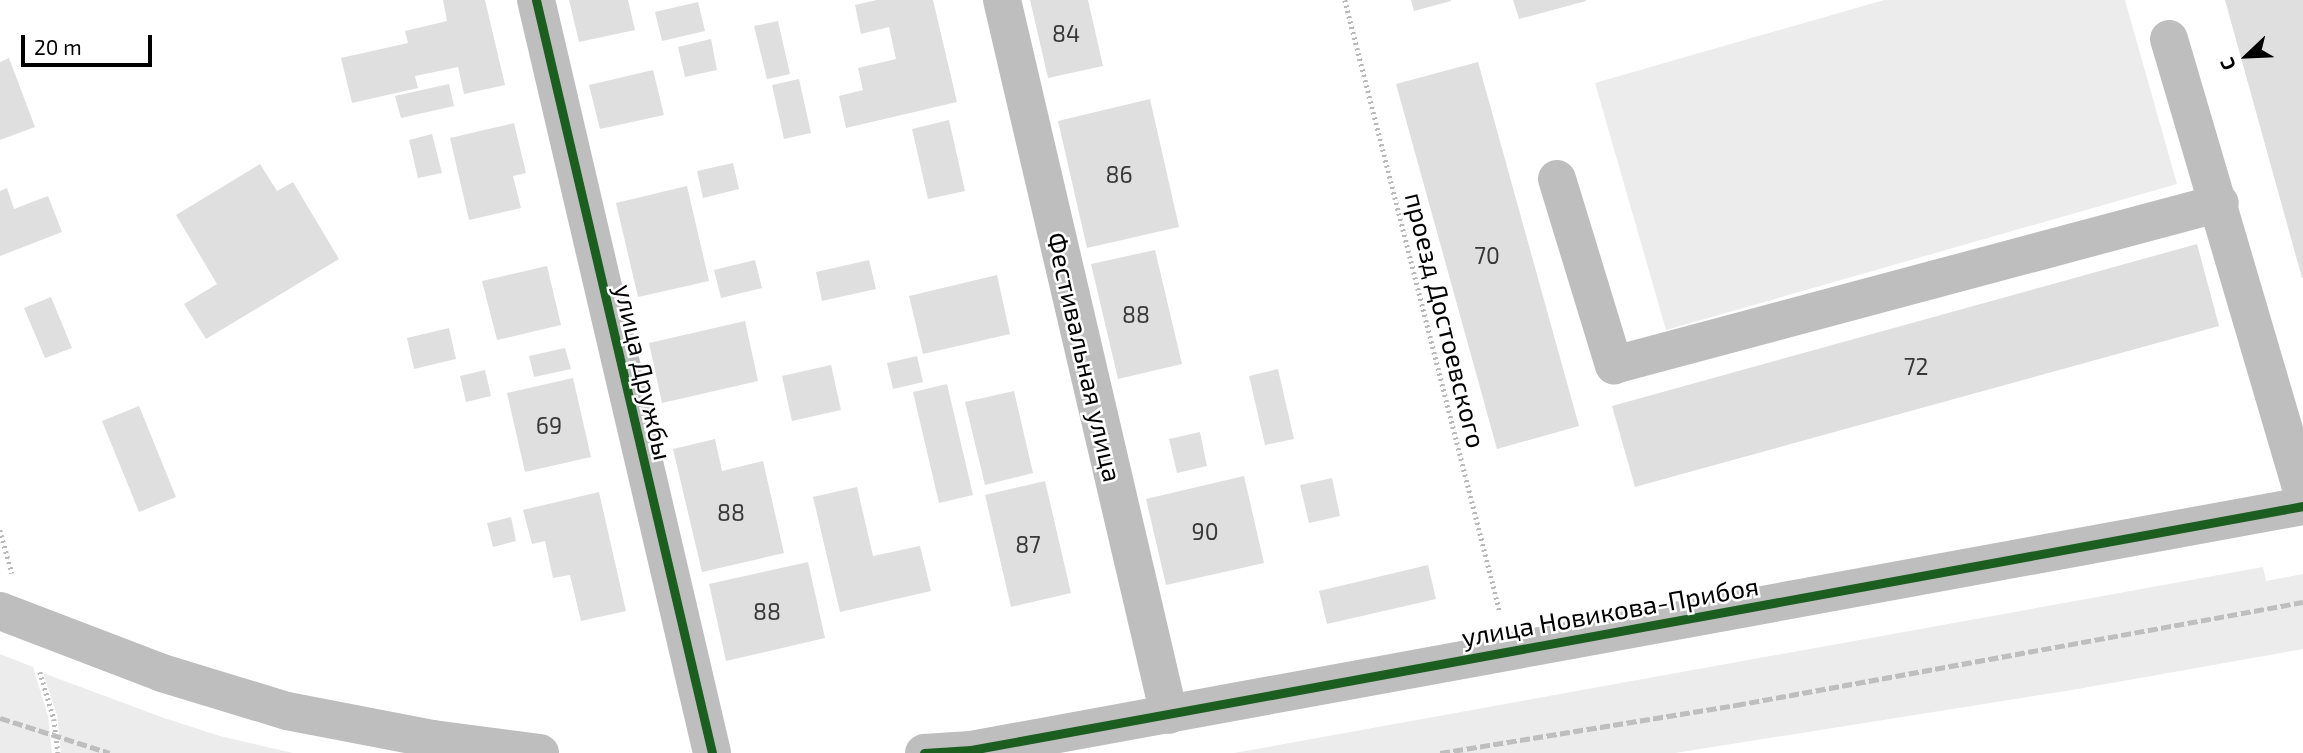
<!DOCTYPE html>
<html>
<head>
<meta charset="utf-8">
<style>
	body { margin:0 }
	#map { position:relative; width:2303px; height:753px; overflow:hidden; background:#fff; font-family:"Exo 2",sans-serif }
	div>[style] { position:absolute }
	.green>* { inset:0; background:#ececec }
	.building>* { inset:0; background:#dfdfdf }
	.path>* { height:4.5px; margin-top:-2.25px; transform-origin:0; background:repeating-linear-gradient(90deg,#b9b9b9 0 2px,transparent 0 5.5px) }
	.minor>* { height:38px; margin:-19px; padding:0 19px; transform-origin:19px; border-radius:19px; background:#bebebe }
	.rail>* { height:5px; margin-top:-2.5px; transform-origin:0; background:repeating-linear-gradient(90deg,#bebebe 0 10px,transparent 0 13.5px) }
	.cycleway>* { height:9px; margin:-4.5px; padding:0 4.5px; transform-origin:4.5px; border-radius:4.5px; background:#1b5e20 }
	span { translate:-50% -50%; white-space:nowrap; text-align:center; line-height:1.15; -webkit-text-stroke:5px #fff; paint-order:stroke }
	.number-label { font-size:23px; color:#383838 }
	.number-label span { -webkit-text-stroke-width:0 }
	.street-label { font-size:26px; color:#000 }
	.north { position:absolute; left:2212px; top:21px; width:70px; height:70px; -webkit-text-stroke:5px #fff; paint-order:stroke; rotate:247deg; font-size:19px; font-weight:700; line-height:28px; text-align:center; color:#000 }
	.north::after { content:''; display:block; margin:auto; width:24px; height:32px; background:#000; clip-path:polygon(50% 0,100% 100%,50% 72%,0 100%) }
	.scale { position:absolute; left:21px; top:35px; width:131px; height:32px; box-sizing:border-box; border:4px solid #000; border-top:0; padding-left:9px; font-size:21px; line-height:24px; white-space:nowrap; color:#000; -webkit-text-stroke:5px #fff; paint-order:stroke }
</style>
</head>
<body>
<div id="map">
	<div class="green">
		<div style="clip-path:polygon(1884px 0,2125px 0,2177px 184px,1666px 330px,1595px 83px)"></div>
		<div style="clip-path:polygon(2263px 567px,2266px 581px,2303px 574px,2303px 649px,2072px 690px,1675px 753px,1234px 753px)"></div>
		<div style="clip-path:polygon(0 654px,33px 667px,48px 716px,52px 753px,0 753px)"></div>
		<div style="clip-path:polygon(43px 673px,164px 718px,220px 736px,293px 753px,61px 753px,57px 715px)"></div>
	</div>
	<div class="building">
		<div style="clip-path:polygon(443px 0,485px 0,505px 85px,464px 94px,458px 67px,415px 76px,418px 88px,352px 103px,341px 58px,408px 43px,405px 31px,447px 21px)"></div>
		<div style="clip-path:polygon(569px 0,628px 0,635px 30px,579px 42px)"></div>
		<div style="clip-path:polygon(877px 0,933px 0,957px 102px,846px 128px,839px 96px,863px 90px,858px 68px,896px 59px,889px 27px,861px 34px,855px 5px)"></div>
		<div style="clip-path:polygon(1030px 0,1088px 0,1103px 66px,1048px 78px)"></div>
		<div style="clip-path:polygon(1411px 0,1451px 0,1451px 1px,1414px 11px)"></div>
		<div style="clip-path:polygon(1513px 0,1586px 0,1586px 1px,1519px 19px)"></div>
		<div style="clip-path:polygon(2225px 0,2303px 0,2303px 278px,2302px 278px)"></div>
		<div style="clip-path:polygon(698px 2px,705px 31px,662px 41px,655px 12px)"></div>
		<div style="clip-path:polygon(778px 21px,790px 74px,767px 79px,754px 26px)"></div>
		<div style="clip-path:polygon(711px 39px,717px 70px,685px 77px,678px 47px)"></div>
		<div style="clip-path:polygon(9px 58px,35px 127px,0 140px,0 62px)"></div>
		<div style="clip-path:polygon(1478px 62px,1579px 426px,1497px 449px,1396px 84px)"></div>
		<div style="clip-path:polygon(653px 70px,664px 115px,600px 129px,589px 85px)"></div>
		<div style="clip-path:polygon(799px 79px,811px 133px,784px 139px,772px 85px)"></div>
		<div style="clip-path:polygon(449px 84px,454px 106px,401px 118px,395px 96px)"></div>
		<div style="clip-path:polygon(1150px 99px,1179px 227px,1087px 248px,1058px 121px)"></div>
		<div style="clip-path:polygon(949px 120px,965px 191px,928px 199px,912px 129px)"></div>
		<div style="clip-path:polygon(514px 123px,526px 173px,513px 176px,521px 208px,469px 220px,450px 138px)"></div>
		<div style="clip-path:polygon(432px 134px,442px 173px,418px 178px,409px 140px)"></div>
		<div style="clip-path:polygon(733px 163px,739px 189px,703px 198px,697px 171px)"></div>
		<div style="clip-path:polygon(260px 164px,277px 191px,293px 182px,339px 259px,206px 339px,184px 304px,217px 284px,176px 215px)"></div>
		<div style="clip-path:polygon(687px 186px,709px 281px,638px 297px,616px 203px)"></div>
		<div style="clip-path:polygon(7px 188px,14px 209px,48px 196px,62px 232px,0 256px,0 191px)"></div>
		<div style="clip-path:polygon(2197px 244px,2219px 326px,1635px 487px,1612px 406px)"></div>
		<div style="clip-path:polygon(1155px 250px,1182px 364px,1118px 379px,1091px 264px)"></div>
		<div style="clip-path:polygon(755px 260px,762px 288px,721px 298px,714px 270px)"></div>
		<div style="clip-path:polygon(869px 260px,876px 289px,822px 301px,816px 272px)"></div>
		<div style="clip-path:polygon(547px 266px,561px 325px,497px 340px,482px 281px)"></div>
		<div style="clip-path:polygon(997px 275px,1010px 334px,923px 354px,909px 296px)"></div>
		<div style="clip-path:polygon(51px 297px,72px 348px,45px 358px,24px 308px)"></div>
		<div style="clip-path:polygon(745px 321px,758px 381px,662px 403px,649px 343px)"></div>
		<div style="clip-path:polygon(449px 328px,456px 359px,414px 369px,407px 338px)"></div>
		<div style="clip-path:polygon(565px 348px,571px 369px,534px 377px,529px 356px)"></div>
		<div style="clip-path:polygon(917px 356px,923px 382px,893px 389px,887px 363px)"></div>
		<div style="clip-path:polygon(831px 365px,841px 410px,792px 421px,782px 376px)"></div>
		<div style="clip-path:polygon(1278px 369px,1294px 439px,1265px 445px,1249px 376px)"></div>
		<div style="clip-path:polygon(485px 370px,491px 396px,466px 402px,460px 376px)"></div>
		<div style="clip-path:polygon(573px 378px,591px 457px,525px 472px,507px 393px)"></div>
		<div style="clip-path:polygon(947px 384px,973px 495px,939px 503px,913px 392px)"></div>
		<div style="clip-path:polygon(1014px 391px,1033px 473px,985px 485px,965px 402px)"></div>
		<div style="clip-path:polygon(139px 406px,176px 497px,139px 512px,102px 421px)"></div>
		<div style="clip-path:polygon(1200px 432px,1207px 466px,1177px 473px,1169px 439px)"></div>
		<div style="clip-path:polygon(715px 439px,722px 471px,763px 461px,784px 553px,702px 572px,673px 449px)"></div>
		<div style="clip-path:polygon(1244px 476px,1264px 563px,1166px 585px,1146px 499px)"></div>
		<div style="clip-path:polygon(1332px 478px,1340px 516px,1309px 523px,1300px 485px)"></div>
		<div style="clip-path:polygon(1045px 481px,1071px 593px,1011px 607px,985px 495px)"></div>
		<div style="clip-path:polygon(857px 487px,873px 556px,920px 546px,931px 591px,840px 612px,813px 497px)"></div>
		<div style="clip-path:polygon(599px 492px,626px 611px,581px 621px,570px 575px,553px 578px,545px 541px,532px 544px,523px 510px)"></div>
		<div style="clip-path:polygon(511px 517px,516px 541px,493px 547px,487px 523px)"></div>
		<div style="clip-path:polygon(808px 562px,825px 638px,726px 661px,709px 584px)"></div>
		<div style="clip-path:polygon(1428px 565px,1436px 599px,1327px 624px,1319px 591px)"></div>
	</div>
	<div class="path">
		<div style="left:1345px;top:0;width:631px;rotate:75.79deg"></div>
		<div style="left:0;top:530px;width:45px;rotate:74.4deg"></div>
		<div style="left:40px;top:672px;width:49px;rotate:73.4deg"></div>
		<div style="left:54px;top:719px;width:34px;rotate:83deg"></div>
	</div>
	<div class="minor">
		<div style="left:536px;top:0;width:773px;rotate:76.84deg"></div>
		<div style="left:1002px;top:0;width:734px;rotate:76.85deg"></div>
		<div style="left:2169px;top:39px;width:475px;rotate:73.6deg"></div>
		<div style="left:1557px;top:179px;width:195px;rotate:73deg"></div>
		<div style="left:1614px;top:365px;width:627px;rotate:-14.97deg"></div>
		<div style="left:0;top:611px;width:173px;rotate:20.9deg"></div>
		<div style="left:162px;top:673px;width:131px;rotate:16.9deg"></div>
		<div style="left:287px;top:711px;width:149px;rotate:10.9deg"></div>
		<div style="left:433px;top:739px;width:108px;rotate:7.5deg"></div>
		<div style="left:924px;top:753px;width:47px;rotate:-3.7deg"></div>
		<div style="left:971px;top:750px;width:1354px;rotate:-10.38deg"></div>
	</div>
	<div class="rail">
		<div style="left:0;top:718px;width:115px;rotate:17.7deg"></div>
		<div style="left:1440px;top:753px;width:300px;rotate:-9.2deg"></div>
		<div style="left:1736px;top:705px;width:576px;rotate:-10.3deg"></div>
	</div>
	<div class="cycleway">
		<div style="left:536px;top:0;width:773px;rotate:76.84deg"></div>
		<div style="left:924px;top:753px;width:47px;rotate:-3.7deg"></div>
		<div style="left:971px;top:750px;width:1354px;rotate:-10.38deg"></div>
	</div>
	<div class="number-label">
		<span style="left:1066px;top:33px">84</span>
		<span style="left:1119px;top:174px">86</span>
		<span style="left:1487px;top:255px">70</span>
		<span style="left:1136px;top:314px">88</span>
		<span style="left:1916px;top:366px">72</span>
		<span style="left:549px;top:425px">69</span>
		<span style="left:731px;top:512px">88</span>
		<span style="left:1205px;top:531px">90</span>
		<span style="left:1028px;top:544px">87</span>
		<span style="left:767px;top:611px">88</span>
	</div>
	<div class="street-label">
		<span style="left:1446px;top:320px;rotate:76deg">проезд Достоевского</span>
		<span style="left:1085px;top:357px;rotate:77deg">Фестивальная улица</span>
		<span style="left:644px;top:372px;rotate:77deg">улица Дружбы</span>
		<span style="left:1610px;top:611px;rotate:-10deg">улица Новикова-Прибоя</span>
	</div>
	<div class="north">С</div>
	<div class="scale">20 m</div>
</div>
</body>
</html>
